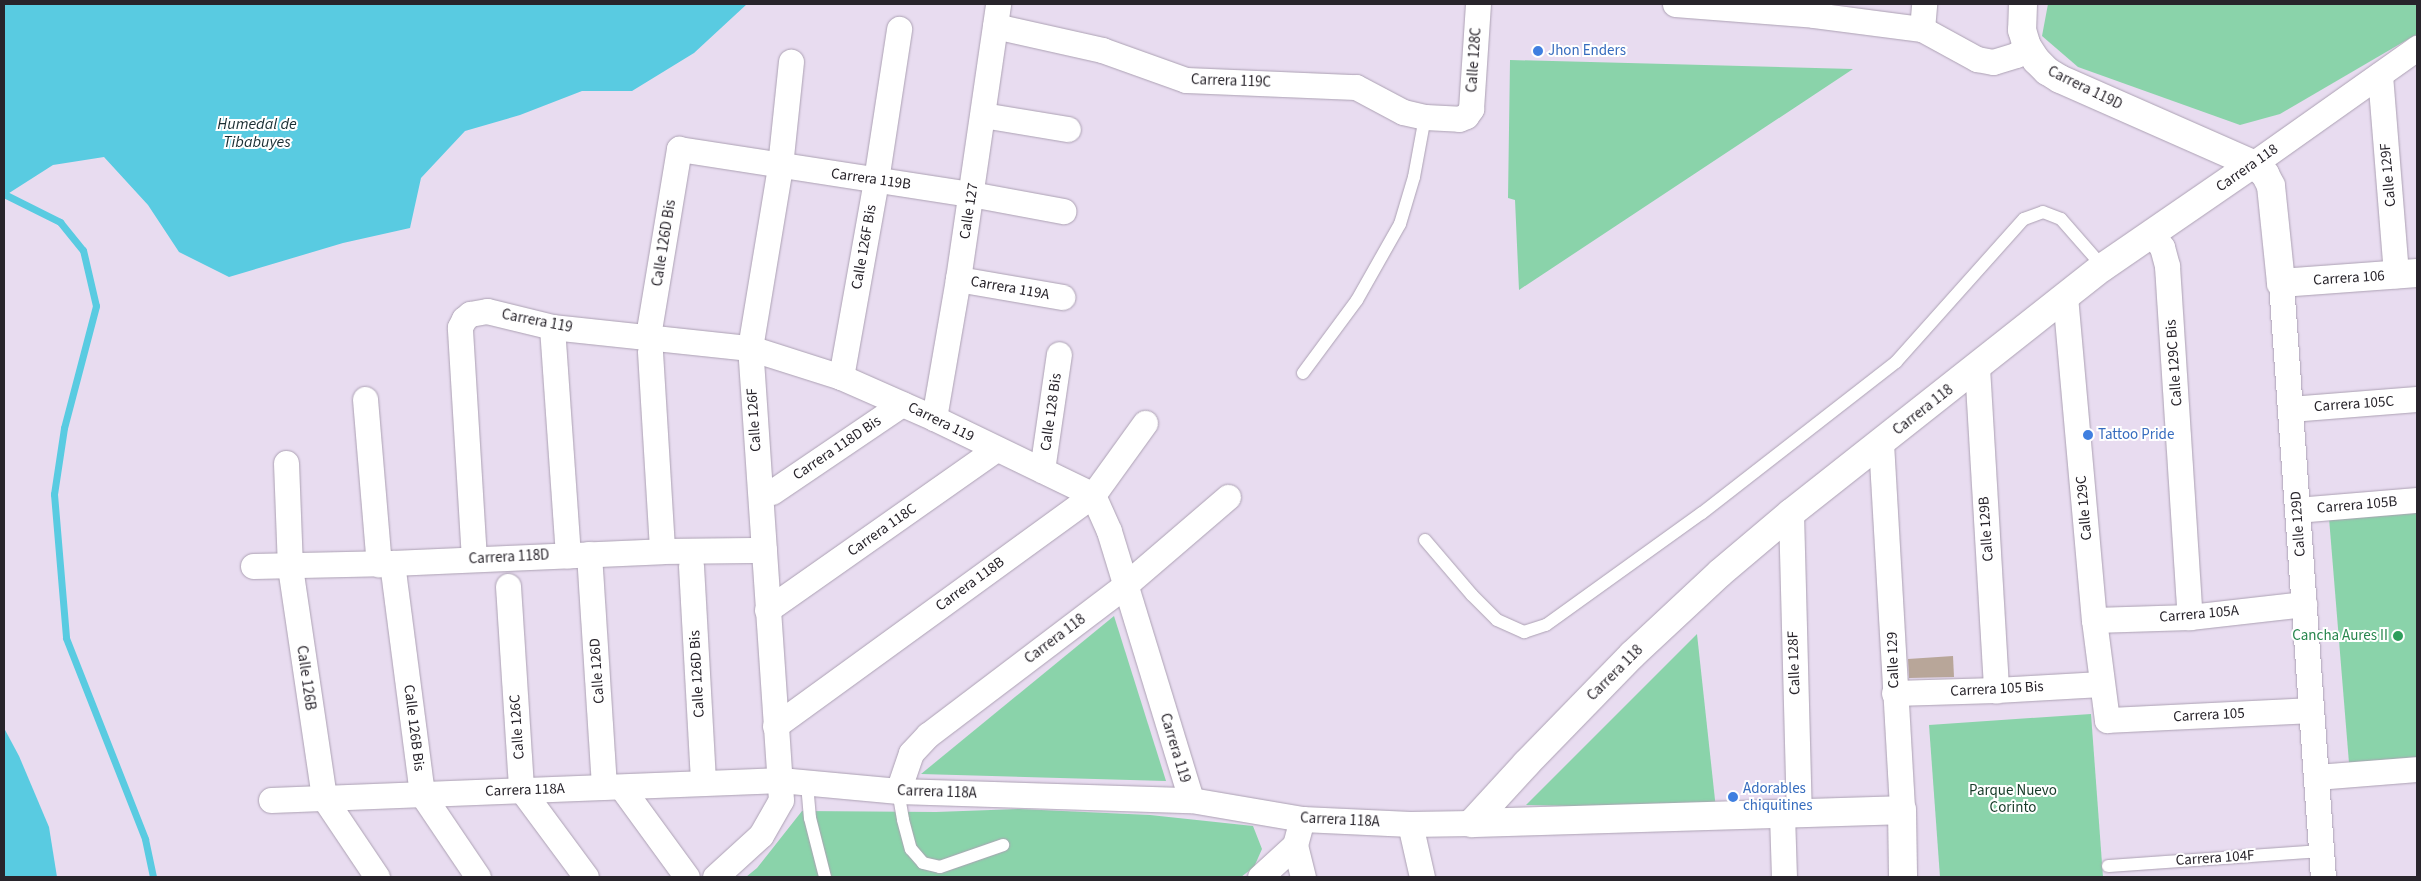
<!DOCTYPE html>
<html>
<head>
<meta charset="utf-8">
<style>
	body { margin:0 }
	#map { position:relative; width:2421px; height:881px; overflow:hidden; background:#e8dcf0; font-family:"Source Sans 3",sans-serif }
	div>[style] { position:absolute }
	.green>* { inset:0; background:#8ad3aa }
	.water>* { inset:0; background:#59cbe1 }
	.stream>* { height:7px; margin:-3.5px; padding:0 3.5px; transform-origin:3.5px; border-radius:3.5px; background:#59cbe1 }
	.building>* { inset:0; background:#b8a699 }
	.roads { filter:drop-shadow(0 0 1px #aca1b3) drop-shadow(0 0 1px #aca1b3) }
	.service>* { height:12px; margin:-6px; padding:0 6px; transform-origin:6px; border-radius:6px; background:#fff }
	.minor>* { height:25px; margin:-12.5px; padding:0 12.5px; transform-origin:12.5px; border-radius:12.5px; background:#fff }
	.tertiary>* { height:28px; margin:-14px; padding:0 14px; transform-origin:14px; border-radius:14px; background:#fff }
	.dots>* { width:14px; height:14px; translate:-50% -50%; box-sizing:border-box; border:2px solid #fff; border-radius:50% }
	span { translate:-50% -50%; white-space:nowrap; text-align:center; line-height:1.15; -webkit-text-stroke:4px #fff; paint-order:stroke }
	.shop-label { font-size:15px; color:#366cbe }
	.left { translate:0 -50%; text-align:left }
	.street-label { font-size:15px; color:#28242b }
	.leisure-label { font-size:15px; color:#27864d }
	.right { translate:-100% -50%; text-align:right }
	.park-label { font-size:15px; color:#163b28 }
	.water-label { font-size:16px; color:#1a2e33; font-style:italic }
	.frame { position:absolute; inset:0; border:5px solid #28242b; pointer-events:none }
</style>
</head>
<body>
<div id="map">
	<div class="green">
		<div style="clip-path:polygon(2048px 4px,2417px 4px,2417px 34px,2280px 114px,2240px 125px,2078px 67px,2042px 36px)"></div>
		<div style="clip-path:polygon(1510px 60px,1853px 69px,1519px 290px,1515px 200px,1508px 198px)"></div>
		<div style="clip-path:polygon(2417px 511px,2417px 757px,2349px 763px,2329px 518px)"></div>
		<div style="clip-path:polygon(1114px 616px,1166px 781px,921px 774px)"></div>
		<div style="clip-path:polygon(1697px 634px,1716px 809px,1526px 805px)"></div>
		<div style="clip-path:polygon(2091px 714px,2103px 877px,1940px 877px,1929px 725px)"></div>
		<div style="clip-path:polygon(1019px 809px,1150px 815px,1253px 826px,1262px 849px,1254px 867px,1241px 877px,746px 877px,757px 868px,802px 811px,936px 812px)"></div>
	</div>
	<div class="water">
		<div style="clip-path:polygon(4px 4px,747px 4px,694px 53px,632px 91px,582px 91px,520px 115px,465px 131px,421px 178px,410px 228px,343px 243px,229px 277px,179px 252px,148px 205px,104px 157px,53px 165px,6px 195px,4px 201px)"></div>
		<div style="clip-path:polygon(4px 728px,19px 756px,49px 827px,57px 877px,4px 877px)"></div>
	</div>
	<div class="stream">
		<div style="left:4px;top:194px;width:63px;rotate:26.6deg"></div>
		<div style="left:60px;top:222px;width:36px;rotate:51deg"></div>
		<div style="left:83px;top:250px;width:57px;rotate:76.9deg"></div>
		<div style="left:96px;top:306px;width:126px;rotate:104.7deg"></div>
		<div style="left:64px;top:428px;width:67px;rotate:98.6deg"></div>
		<div style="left:54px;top:494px;width:144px;rotate:85.2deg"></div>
		<div style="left:66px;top:638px;width:216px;rotate:68.5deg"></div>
		<div style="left:145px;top:839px;width:39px;rotate:78deg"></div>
	</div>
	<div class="building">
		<div style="clip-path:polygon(1953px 656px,1954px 677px,1909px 678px,1908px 659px)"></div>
	</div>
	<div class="roads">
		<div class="service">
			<div style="left:1303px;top:373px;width:91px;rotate:-53.5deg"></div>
			<div style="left:1357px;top:300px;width:87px;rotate:-60.5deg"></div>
			<div style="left:1400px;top:224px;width:49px;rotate:-73.4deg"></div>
			<div style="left:1414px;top:177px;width:61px;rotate:-79.6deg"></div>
			<div style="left:1425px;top:540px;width:72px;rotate:49.5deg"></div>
			<div style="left:1472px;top:595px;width:35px;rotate:45deg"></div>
			<div style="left:1497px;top:620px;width:30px;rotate:24deg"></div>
			<div style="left:1524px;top:632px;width:23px;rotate:-18deg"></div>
			<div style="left:1546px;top:625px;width:192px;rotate:-35.7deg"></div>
			<div style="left:1702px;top:513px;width:246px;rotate:-37.9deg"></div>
			<div style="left:1896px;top:362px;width:192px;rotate:-48.2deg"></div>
			<div style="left:2024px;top:219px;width:20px;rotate:-20deg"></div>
			<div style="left:2043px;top:212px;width:19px;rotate:21deg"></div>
			<div style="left:2061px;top:219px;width:64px;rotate:48.8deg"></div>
			<div style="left:807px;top:784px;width:34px;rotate:85deg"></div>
			<div style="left:810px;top:818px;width:61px;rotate:75.7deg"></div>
			<div style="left:898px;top:791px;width:29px;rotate:80deg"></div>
			<div style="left:903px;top:820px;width:30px;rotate:75deg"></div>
			<div style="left:911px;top:849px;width:18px;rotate:49deg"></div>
			<div style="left:923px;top:863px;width:17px;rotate:13deg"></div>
			<div style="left:940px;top:867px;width:67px;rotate:-19.2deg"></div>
			<div style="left:2108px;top:866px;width:215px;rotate:-4deg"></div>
		</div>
		<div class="minor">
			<div style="left:1675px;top:4px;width:139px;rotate:4.5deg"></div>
			<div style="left:1814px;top:15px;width:109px;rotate:7.4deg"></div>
			<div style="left:1922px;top:29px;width:63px;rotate:28.6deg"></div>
			<div style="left:1977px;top:59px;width:16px;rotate:11deg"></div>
			<div style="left:1993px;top:62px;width:24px;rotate:-17deg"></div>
			<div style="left:2016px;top:55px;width:14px;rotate:-39deg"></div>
			<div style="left:995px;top:26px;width:110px;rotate:12.6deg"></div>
			<div style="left:1102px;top:50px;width:89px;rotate:19.7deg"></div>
			<div style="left:1186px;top:80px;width:170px;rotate:2.4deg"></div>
			<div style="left:1356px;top:87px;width:53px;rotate:28deg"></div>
			<div style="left:1403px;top:112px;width:23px;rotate:13deg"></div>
			<div style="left:1425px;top:117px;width:34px;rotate:3deg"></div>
			<div style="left:1459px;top:119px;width:8px;rotate:-23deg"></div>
			<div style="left:1466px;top:116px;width:9px;rotate:-54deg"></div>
			<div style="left:1471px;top:109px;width:105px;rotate:-86.2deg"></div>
			<div style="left:1922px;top:29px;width:25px;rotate:-85deg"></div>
			<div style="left:2380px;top:75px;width:201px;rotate:85.4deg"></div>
			<div style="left:983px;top:115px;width:86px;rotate:9.4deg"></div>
			<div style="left:2253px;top:164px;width:201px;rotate:-35.3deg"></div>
			<div style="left:2151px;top:233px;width:18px;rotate:52deg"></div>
			<div style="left:2162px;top:247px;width:20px;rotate:75deg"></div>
			<div style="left:2167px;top:266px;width:352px;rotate:86.3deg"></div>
			<div style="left:958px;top:279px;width:106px;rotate:9.8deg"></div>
			<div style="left:2281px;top:283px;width:595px;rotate:85.96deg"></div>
			<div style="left:2065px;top:296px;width:325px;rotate:84.9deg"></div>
			<div style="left:2094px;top:620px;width:101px;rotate:82.6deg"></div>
			<div style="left:2107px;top:720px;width:204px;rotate:-2.8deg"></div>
			<div style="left:552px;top:327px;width:229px;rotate:86deg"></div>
			<div style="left:648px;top:336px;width:190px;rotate:-80.6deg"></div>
			<div style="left:679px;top:149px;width:295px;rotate:8.8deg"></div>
			<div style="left:971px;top:194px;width:94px;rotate:10.5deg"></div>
			<div style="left:650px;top:352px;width:199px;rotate:86.5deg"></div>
			<div style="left:1977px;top:367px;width:324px;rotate:86.6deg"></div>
			<div style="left:841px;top:377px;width:200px;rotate:-79.9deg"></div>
			<div style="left:876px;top:180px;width:153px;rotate:-81.3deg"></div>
			<div style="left:365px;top:399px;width:166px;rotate:85.2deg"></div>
			<div style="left:2290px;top:409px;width:127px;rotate:-4.5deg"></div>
			<div style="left:934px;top:418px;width:141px;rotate:-80.2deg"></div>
			<div style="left:958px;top:279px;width:278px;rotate:-81.7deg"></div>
			<div style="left:1881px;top:443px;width:368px;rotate:86.7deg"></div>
			<div style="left:286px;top:463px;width:104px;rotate:87.8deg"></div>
			<div style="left:290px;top:567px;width:233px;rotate:81.6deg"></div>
			<div style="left:324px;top:798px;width:95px;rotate:56.1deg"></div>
			<div style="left:1042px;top:470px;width:117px;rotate:-81.7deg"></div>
			<div style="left:772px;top:492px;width:157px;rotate:-34.1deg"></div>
			<div style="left:2297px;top:510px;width:120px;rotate:-4.8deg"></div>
			<div style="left:1791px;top:513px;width:300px;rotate:88.5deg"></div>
			<div style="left:589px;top:554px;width:233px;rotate:86.3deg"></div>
			<div style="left:474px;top:559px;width:232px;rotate:-93.5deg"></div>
			<div style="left:460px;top:327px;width:9px;rotate:-63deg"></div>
			<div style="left:464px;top:319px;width:8px;rotate:-40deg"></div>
			<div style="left:470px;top:314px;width:17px;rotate:-10deg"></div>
			<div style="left:487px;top:311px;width:67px;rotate:13.8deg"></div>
			<div style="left:552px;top:327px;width:199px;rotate:6.1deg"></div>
			<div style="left:750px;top:348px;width:96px;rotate:17.7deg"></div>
			<div style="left:841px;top:377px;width:102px;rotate:23.8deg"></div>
			<div style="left:934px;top:418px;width:177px;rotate:25.8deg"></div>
			<div style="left:1093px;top:495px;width:39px;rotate:66deg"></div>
			<div style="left:1109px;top:531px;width:281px;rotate:73deg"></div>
			<div style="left:392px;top:563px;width:233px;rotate:82.6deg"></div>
			<div style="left:422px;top:794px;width:100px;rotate:56deg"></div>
			<div style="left:253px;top:566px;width:139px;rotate:-1.2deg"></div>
			<div style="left:392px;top:563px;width:270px;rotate:-2.5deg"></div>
			<div style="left:662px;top:551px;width:102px;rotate:-0.6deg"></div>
			<div style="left:691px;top:566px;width:216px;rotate:86.8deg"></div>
			<div style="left:508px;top:586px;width:203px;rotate:86.3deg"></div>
			<div style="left:521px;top:789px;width:109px;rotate:53.5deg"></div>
			<div style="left:767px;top:610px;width:280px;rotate:-35.1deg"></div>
			<div style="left:2094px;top:620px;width:96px;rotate:-1.8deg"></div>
			<div style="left:2190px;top:617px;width:115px;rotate:-6.5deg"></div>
			<div style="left:1894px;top:693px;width:102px;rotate:-1.7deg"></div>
			<div style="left:1996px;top:690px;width:105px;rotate:-3.3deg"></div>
			<div style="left:775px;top:726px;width:393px;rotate:-36deg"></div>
			<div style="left:1093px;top:495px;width:89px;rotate:-54.2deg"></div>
			<div style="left:2316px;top:777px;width:101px;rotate:-4.5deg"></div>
			<div style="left:622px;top:788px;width:110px;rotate:53.9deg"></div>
			<div style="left:898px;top:791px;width:40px;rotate:-71.1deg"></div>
			<div style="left:911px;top:753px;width:25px;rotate:-47deg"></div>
			<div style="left:928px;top:735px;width:246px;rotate:-37.2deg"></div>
			<div style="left:1124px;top:586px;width:137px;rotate:-40.6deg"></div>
			<div style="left:271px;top:800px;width:509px;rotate:-2.25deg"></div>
			<div style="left:780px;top:780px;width:119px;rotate:5.3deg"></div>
			<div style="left:898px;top:791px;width:293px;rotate:1.8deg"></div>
			<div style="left:1191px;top:800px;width:113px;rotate:9.7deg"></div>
			<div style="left:1302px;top:819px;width:108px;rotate:2.7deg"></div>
			<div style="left:1410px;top:824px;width:62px;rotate:-0.9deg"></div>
			<div style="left:1782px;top:814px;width:63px;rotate:88.2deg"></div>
			<div style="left:1410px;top:824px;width:54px;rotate:77.2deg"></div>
			<div style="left:1295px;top:845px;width:33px;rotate:76deg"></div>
			<div style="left:715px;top:877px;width:62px;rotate:-42.4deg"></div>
			<div style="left:761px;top:835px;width:40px;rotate:-60.3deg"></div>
			<div style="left:781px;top:800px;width:453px;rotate:-93.9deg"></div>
			<div style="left:750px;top:348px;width:184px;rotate:-80.6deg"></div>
			<div style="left:780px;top:166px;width:105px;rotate:-84deg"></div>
			<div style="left:1260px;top:877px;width:47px;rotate:-42.4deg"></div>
			<div style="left:1295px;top:845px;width:27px;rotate:-75deg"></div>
		</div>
		<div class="tertiary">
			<div style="left:2023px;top:4px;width:26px;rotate:92deg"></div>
			<div style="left:2022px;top:30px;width:17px;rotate:73deg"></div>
			<div style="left:2027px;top:46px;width:17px;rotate:57deg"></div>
			<div style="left:2036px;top:60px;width:16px;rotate:45deg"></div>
			<div style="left:2047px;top:71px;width:15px;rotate:32deg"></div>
			<div style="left:2060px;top:79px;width:211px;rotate:23.8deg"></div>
			<div style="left:2253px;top:164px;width:16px;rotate:40deg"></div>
			<div style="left:2265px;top:174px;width:13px;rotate:63deg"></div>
			<div style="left:2271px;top:186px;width:98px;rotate:84.1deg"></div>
			<div style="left:2281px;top:283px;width:136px;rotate:-4.2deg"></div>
			<div style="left:1472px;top:823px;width:80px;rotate:-47.5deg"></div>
			<div style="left:1526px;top:764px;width:152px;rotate:-45.8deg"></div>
			<div style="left:1632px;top:655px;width:120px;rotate:-43deg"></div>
			<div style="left:1720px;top:573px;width:93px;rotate:-40.2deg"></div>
			<div style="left:1791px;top:513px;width:397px;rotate:-38.3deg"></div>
			<div style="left:2103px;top:267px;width:182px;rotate:-34.5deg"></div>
			<div style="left:1472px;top:823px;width:430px;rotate:-1.7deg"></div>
			<div style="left:1902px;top:810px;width:67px;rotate:89.1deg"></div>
		</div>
	</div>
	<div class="dots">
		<div style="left:1538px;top:51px;background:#3f7fe0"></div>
		<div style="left:2088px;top:435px;background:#3f7fe0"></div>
		<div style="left:2398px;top:636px;background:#2e9e5b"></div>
		<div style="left:1733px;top:797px;background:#3f7fe0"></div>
	</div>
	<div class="shop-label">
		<span class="left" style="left:1548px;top:51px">Jhon Enders</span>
		<span class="left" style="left:2098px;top:435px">Tattoo Pride</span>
		<span class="left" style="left:1743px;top:797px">Adorables<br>chiquitines</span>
	</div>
	<div class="street-label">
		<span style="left:1474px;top:60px;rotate:-86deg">Calle 128C</span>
		<span style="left:1231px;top:81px;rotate:2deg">Carrera 119C</span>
		<span style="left:2085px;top:88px;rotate:26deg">Carrera 119D</span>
		<span style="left:2247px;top:168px;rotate:-35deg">Carrera 118</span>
		<span style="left:2388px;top:175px;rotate:-95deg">Calle 129F</span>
		<span style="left:871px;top:179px;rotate:8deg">Carrera 119B</span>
		<span style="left:969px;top:211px;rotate:-81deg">Calle 127</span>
		<span style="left:664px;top:243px;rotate:-81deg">Calle 126D Bis</span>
		<span style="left:864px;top:247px;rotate:-80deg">Calle 126F Bis</span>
		<span style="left:2349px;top:278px;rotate:-4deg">Carrera 106</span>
		<span style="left:1010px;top:288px;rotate:10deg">Carrera 119A</span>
		<span style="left:537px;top:321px;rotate:11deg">Carrera 119</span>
		<span style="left:2174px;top:363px;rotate:-94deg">Calle 129C Bis</span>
		<span style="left:2354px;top:404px;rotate:-4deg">Carrera 105C</span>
		<span style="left:1923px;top:410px;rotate:-38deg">Carrera 118</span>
		<span style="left:1051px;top:412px;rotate:-82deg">Calle 128 Bis</span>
		<span style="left:754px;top:420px;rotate:-94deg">Calle 126F</span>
		<span style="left:941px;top:422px;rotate:26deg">Carrera 119</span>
		<span style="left:837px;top:448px;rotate:-34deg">Carrera 118D Bis</span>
		<span style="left:2357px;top:505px;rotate:-5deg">Carrera 105B</span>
		<span style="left:2084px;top:508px;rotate:-95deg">Calle 129C</span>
		<span style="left:2298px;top:524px;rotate:-94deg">Calle 129D</span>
		<span style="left:1986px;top:529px;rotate:-94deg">Calle 129B</span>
		<span style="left:882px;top:530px;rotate:-35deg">Carrera 118C</span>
		<span style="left:509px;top:557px;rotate:-3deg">Carrera 118D</span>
		<span style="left:970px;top:584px;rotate:-36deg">Carrera 118B</span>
		<span style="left:2199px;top:614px;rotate:-5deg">Carrera 105A</span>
		<span style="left:1055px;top:639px;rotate:-37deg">Carrera 118</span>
		<span style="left:1893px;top:660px;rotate:-92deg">Calle 129</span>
		<span style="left:1794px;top:663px;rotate:-92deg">Calle 128F</span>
		<span style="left:597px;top:671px;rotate:-94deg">Calle 126D</span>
		<span style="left:1615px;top:673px;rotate:-45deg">Carrera 118</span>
		<span style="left:697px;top:674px;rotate:-93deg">Calle 126D Bis</span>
		<span style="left:306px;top:678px;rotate:82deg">Calle 126B</span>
		<span style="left:1997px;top:689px;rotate:-3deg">Carrera 105 Bis</span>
		<span style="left:2209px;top:715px;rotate:-3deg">Carrera 105</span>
		<span style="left:517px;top:727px;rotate:-94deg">Calle 126C</span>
		<span style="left:414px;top:728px;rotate:83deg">Calle 126B Bis</span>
		<span style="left:1175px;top:748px;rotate:73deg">Carrera 119</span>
		<span style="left:525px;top:790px;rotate:-2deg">Carrera 118A</span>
		<span style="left:937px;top:792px;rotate:2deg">Carrera 118A</span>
		<span style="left:1340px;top:820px;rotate:3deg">Carrera 118A</span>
		<span style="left:2215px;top:858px;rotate:-4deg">Carrera 104F</span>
	</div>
	<div class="leisure-label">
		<span class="right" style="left:2388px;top:636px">Cancha Aures II</span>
	</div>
	<div class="park-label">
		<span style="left:2013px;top:799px">Parque Nuevo<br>Corinto</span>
	</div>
	<div class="water-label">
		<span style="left:257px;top:133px">Humedal de<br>Tibabuyes</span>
	</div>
	<div class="frame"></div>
</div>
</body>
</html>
